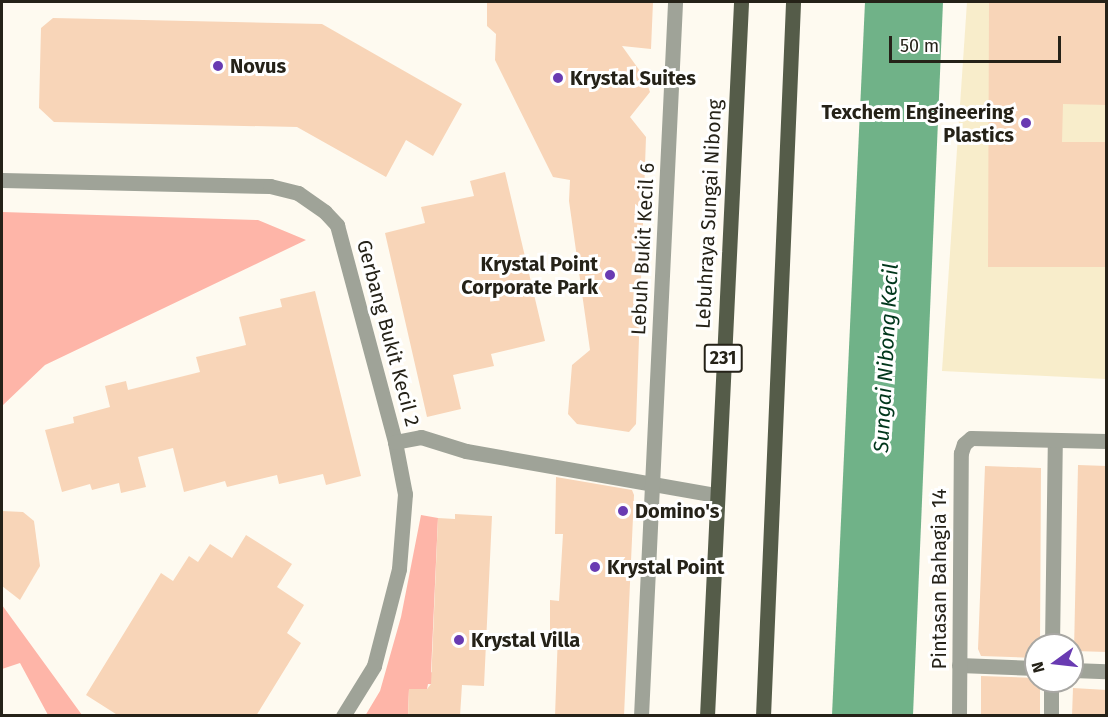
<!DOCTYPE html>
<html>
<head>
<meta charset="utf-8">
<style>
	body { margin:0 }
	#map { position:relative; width:1108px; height:717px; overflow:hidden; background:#fefaf0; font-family:"Fira Sans",sans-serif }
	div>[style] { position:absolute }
	.built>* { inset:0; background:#f8edcb }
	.green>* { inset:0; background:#feb5a8 }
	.water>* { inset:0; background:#70b288 }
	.building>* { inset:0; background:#f8d5b8 }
	.street>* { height:15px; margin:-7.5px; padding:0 7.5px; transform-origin:7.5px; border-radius:7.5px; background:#9fa398 }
	.primary>* { height:15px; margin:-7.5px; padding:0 7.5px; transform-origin:7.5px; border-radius:7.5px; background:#555c49 }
	.dots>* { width:16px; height:16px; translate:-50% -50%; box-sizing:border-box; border:3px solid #fff; border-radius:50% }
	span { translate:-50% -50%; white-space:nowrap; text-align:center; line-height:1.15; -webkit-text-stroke:6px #fff; paint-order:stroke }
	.shield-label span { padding:2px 4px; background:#fff; border:2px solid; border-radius:4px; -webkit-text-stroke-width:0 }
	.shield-label { font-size:18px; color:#252218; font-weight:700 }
	.poi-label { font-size:20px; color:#252218; font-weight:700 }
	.left { translate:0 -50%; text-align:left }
	.right { translate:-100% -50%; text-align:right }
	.street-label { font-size:20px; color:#252218 }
	.water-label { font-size:21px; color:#00361b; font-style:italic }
	.frame { position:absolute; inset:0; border:3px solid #252218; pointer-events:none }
	.north { position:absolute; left:1024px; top:633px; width:60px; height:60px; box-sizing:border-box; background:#fff; border:2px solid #a8a7a3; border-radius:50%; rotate:255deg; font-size:16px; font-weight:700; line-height:24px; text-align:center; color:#252218 }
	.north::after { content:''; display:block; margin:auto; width:21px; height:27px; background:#693bb2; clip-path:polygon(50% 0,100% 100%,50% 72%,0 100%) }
	.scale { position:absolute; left:889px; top:36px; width:172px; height:27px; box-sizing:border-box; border:3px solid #252218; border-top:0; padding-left:8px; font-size:18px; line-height:21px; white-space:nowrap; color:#252218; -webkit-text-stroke:4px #fff; paint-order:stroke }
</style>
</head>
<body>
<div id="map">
	<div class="built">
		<div style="clip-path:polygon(967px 2px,1106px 2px,1106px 379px,942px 371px)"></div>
	</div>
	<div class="green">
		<div style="clip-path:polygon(2px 212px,258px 220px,306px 240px,45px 365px,2px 406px)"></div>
		<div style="clip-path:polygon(421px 515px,438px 518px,431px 672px,453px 685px,428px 684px,427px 689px,409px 689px,408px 715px,365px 716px,380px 691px,401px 617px)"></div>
		<div style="clip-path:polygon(2px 605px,82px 715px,48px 715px,20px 663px,2px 669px)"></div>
	</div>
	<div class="water">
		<div style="clip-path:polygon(865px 2px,943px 2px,913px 715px,832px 715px)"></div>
	</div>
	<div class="building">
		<div style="clip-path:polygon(487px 2px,653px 2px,651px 49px,622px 46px,645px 78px,650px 92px,630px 117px,646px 137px,636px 424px,629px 432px,577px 424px,568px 414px,572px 365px,590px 350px,569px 201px,570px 180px,553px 177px,495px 60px,496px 34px,487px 26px)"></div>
		<div style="clip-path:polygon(989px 2px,1107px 2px,1107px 105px,1063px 104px,1062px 142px,1107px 142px,1107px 267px,988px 267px)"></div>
		<div style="clip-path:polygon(53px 18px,322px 24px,462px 104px,433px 156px,406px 140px,386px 177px,297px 127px,54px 122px,39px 108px,41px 28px)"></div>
		<div style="clip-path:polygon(505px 172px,545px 341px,491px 354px,494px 366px,453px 375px,461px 409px,427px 417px,385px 233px,425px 223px,421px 207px,474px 196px,470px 181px)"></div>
		<div style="clip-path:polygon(315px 291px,361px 476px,326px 485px,323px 474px,279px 484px,277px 475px,227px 487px,225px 481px,184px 492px,173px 448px,138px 457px,146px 487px,121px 493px,119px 483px,92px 490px,90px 484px,62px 492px,45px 430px,74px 423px,73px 417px,110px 407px,105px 386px,126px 381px,128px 390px,200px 372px,196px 357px,246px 345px,239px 317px,282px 307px,280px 299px)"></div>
		<div style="clip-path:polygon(1078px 465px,1107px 466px,1107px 652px,1074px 651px)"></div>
		<div style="clip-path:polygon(985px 466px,1041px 468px,1040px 645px,1036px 645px,1036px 658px,981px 656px,978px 649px)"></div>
		<div style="clip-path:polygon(556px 477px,632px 490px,634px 495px,624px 716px,555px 716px,558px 633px,550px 632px,550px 600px,559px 601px,563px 534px,555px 534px)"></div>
		<div style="clip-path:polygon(2px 511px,23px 512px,34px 521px,40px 566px,20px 600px,2px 586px)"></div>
		<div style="clip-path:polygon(455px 514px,492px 516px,484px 686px,462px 685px,460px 716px,408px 716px,409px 689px,427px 689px,431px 684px,438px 518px,455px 519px)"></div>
		<div style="clip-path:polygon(246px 535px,292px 564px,277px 587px,304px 605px,287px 633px,301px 643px,256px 716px,119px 716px,86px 695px,161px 573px,173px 581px,189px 556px,198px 562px,210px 544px,232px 558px)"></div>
		<div style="clip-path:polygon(981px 676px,1036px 678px,1036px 683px,1040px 683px,1040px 716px,981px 716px)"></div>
		<div style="clip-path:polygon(1073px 688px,1107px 690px,1107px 716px,1072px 716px)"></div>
	</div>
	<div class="street">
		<div style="left:2px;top:180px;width:268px;rotate:1.3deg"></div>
		<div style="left:270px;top:186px;width:29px;rotate:14deg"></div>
		<div style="left:298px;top:193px;width:33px;rotate:35deg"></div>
		<div style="left:325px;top:212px;width:18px;rotate:47deg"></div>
		<div style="left:337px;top:225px;width:225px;rotate:75deg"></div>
		<div style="left:395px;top:442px;width:53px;rotate:79.1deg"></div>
		<div style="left:405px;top:494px;width:75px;rotate:94.6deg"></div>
		<div style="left:399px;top:569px;width:100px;rotate:104.5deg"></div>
		<div style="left:374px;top:666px;width:59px;rotate:121.8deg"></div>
		<div style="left:395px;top:442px;width:26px;rotate:-11deg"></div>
		<div style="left:421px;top:437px;width:47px;rotate:17.3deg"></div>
		<div style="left:466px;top:451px;width:254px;rotate:10deg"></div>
		<div style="left:1052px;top:645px;width:205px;rotate:-89.2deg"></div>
		<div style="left:959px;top:665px;width:77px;rotate:2.2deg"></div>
		<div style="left:1072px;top:670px;width:34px;rotate:2deg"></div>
		<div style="left:641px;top:716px;width:715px;rotate:-87.27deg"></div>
		<div style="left:959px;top:716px;width:263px;rotate:-89.6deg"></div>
		<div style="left:961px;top:453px;width:9px;rotate:-72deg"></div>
		<div style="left:964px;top:444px;width:9px;rotate:-41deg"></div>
		<div style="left:971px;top:438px;width:135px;rotate:1.3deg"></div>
		<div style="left:1051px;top:716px;width:35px;rotate:-90deg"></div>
	</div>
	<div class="primary">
		<div style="left:707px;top:716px;width:715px;rotate:-87.27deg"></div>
		<div style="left:763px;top:716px;width:715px;rotate:-87.59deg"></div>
	</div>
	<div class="dots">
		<div style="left:218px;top:66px;background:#693bb2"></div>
		<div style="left:558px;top:78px;background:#693bb2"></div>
		<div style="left:1026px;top:123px;background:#693bb2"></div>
		<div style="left:610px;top:275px;background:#693bb2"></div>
		<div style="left:623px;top:511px;background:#693bb2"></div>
		<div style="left:595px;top:567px;background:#693bb2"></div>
		<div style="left:459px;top:640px;background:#693bb2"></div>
	</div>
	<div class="shield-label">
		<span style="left:723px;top:358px">231</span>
	</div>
	<div class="poi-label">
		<span class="left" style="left:230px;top:66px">Novus</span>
		<span class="left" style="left:570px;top:78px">Krystal Suites</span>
		<span class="right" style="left:1014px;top:124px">Texchem Engineering<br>Plastics</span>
		<span class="right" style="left:598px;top:276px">Krystal Point<br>Corporate Park</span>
		<span class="left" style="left:635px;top:511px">Domino's</span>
		<span class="left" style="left:607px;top:567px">Krystal Point</span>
		<span class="left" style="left:471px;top:640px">Krystal Villa</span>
	</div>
	<div class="street-label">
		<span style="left:709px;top:214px;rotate:-87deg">Lebuhraya Sungai Nibong</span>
		<span style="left:643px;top:249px;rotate:-87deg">Lebuh Bukit Kecil 6</span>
		<span style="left:388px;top:333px;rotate:75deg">Gerbang Bukit Kecil 2</span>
		<span style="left:939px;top:579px;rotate:-90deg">Pintasan Bahagia 14</span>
	</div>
	<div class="water-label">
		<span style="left:886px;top:358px;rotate:-87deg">Sungai Nibong Kecil</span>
	</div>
	<div class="frame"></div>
	<div class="north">N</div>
	<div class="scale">50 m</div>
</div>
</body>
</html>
